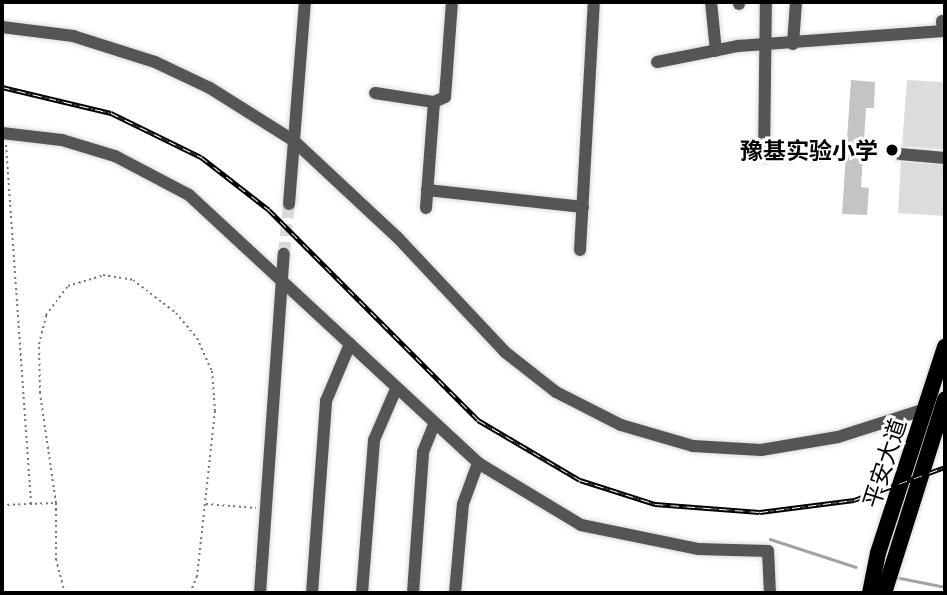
<!DOCTYPE html>
<html>
<head>
<meta charset="utf-8">
<style>
	body { margin:0 }
	#map { position:relative; width:947px; height:595px; overflow:hidden; background:#fff; font-family:"Exo 2","Noto Sans SC",sans-serif }
	div>[style] { position:absolute }
	.green>* { inset:0; background:#dcdcdc }
	.stream>* { height:2.5px; margin:-1.25px; padding:0 1.25px; transform-origin:1.25px; border-radius:1.25px; background:#a3a3a3 }
	.building>* { inset:0; background:#c4c4c4 }
	.minor-tunnel>* { height:12px; margin-top:-6px; transform-origin:0; background:repeating-linear-gradient(90deg,#d9d9d9 0 12px,transparent 0 18px) }
	.path>* { height:2px; margin-top:-1px; transform-origin:0; background:repeating-linear-gradient(90deg,#777 0 2px,transparent 0 5.5px) }
	.roads { filter:drop-shadow(0 0 2px #dbdbdb) drop-shadow(0 0 2px #dbdbdb) }
	.minor>* { height:12px; margin:-6px; padding:0 6px; transform-origin:6px; border-radius:6px; background:#555 }
	.major>* { height:16px; margin:-8px; padding:0 8px; transform-origin:8px; border-radius:8px; background:#000 }
	.rail>* { height:5px; margin-top:-2.5px; transform-origin:0; background:repeating-linear-gradient(90deg,#fff 0 8px,#000 0 16px); box-sizing:border-box; border-block:2px solid #000 }
	.dots>* { width:19px; height:19px; translate:-50% -50%; box-sizing:border-box; border:4px solid #fff; border-radius:50% }
	span { translate:-50% -50%; white-space:nowrap; text-align:center; line-height:1.15; -webkit-text-stroke:6px #fff; paint-order:stroke }
	.poi-label { font-size:23px; color:#000; font-weight:700 }
	.right { translate:-100% -50%; text-align:right }
	.street-label { font-size:23px; color:#000 }
	.frame { position:absolute; inset:0; border:4px solid #000; pointer-events:none }
</style>
</head>
<body>
<div id="map">
	<div class="green">
		<div style="clip-path:polygon(907px 80px,945px 82px,945px 149px,902px 146px)"></div>
		<div style="clip-path:polygon(901px 162px,945px 165px,945px 216px,898px 213px)"></div>
	</div>
	<div class="stream">
		<div style="left:770px;top:539px;width:90px;rotate:18deg"></div>
		<div style="left:895px;top:577px;width:51px;rotate:11.3deg"></div>
	</div>
	<div class="building">
		<div style="clip-path:polygon(851px 80px,875px 82px,874px 108px,866px 108px,861px 187px,869px 188px,867px 215px,842px 214px)"></div>
	</div>
	<div class="minor-tunnel">
		<div style="left:284px;top:254px;width:50px;rotate:-84.3deg"></div>
	</div>
	<div class="path">
		<div style="left:6px;top:145px;width:360px;rotate:86deg"></div>
		<div style="left:206px;top:504px;width:50px;rotate:4.6deg"></div>
		<div style="left:2px;top:505px;width:54px;rotate:-2.1deg"></div>
		<div style="left:65px;top:593px;width:34px;rotate:-105deg"></div>
		<div style="left:56px;top:560px;width:57px;rotate:-90deg"></div>
		<div style="left:56px;top:503px;width:111px;rotate:-98.3deg"></div>
		<div style="left:40px;top:393px;width:49px;rotate:-91.2deg"></div>
		<div style="left:39px;top:344px;width:30px;rotate:-76deg"></div>
		<div style="left:46px;top:315px;width:36px;rotate:-53deg"></div>
		<div style="left:68px;top:286px;width:37px;rotate:-17deg"></div>
		<div style="left:103px;top:275px;width:30px;rotate:9deg"></div>
		<div style="left:133px;top:280px;width:54px;rotate:37.5deg"></div>
		<div style="left:176px;top:313px;width:33px;rotate:50deg"></div>
		<div style="left:197px;top:338px;width:36px;rotate:66deg"></div>
		<div style="left:212px;top:371px;width:40px;rotate:85.7deg"></div>
		<div style="left:215px;top:411px;width:166px;rotate:96.2deg"></div>
		<div style="left:197px;top:576px;width:18px;rotate:112deg"></div>
	</div>
	<div class="roads">
		<div class="minor">
			<div style="left:711px;top:2px;width:49px;rotate:84.2deg"></div>
			<div style="left:739px;top:4px;width:2px;rotate:-90deg"></div>
			<div style="left:2px;top:27px;width:72px;rotate:7.2deg"></div>
			<div style="left:73px;top:36px;width:86px;rotate:17.6deg"></div>
			<div style="left:155px;top:62px;width:61px;rotate:25.3deg"></div>
			<div style="left:210px;top:88px;width:99px;rotate:32.2deg"></div>
			<div style="left:294px;top:141px;width:142px;rotate:43deg"></div>
			<div style="left:398px;top:238px;width:156px;rotate:46.8deg"></div>
			<div style="left:505px;top:352px;width:65px;rotate:38.1deg"></div>
			<div style="left:556px;top:392px;width:73px;rotate:26.9deg"></div>
			<div style="left:621px;top:425px;width:75px;rotate:16.3deg"></div>
			<div style="left:693px;top:446px;width:68px;rotate:3.4deg"></div>
			<div style="left:761px;top:450px;width:78px;rotate:-9.6deg"></div>
			<div style="left:838px;top:437px;width:91px;rotate:-17.8deg"></div>
			<div style="left:793px;top:44px;width:42px;rotate:-85.9deg"></div>
			<div style="left:657px;top:62px;width:83px;rotate:-11.2deg"></div>
			<div style="left:738px;top:46px;width:206px;rotate:-4.2deg"></div>
			<div style="left:943px;top:31px;width:10px;rotate:-96deg"></div>
			<div style="left:375px;top:93px;width:60px;rotate:8.7deg"></div>
			<div style="left:434px;top:102px;width:12px;rotate:-24deg"></div>
			<div style="left:445px;top:97px;width:95px;rotate:-85.8deg"></div>
			<div style="left:2px;top:133px;width:60px;rotate:6.7deg"></div>
			<div style="left:62px;top:140px;width:55px;rotate:16.8deg"></div>
			<div style="left:115px;top:156px;width:84px;rotate:27.8deg"></div>
			<div style="left:189px;top:195px;width:394px;rotate:42.8deg"></div>
			<div style="left:478px;top:463px;width:120px;rotate:31deg"></div>
			<div style="left:581px;top:525px;width:119px;rotate:11.6deg"></div>
			<div style="left:698px;top:549px;width:70px;rotate:1.6deg"></div>
			<div style="left:768px;top:551px;width:42px;rotate:87.3deg"></div>
			<div style="left:900px;top:154px;width:45px;rotate:5.1deg"></div>
			<div style="left:764px;top:157px;width:155px;rotate:-89.3deg"></div>
			<div style="left:427px;top:190px;width:157px;rotate:6.2deg"></div>
			<div style="left:289px;top:204px;width:203px;rotate:-85.5deg"></div>
			<div style="left:426px;top:208px;width:106px;rotate:-85.7deg"></div>
			<div style="left:580px;top:250px;width:248px;rotate:-86.8deg"></div>
			<div style="left:260px;top:593px;width:340px;rotate:-86deg"></div>
			<div style="left:312px;top:593px;width:193px;rotate:-85.8deg"></div>
			<div style="left:326px;top:401px;width:62px;rotate:-67.2deg"></div>
			<div style="left:362px;top:593px;width:153px;rotate:-85.5deg"></div>
			<div style="left:374px;top:440px;width:56px;rotate:-66.7deg"></div>
			<div style="left:413px;top:593px;width:141px;rotate:-85.9deg"></div>
			<div style="left:423px;top:452px;width:29px;rotate:-68deg"></div>
			<div style="left:455px;top:593px;width:89px;rotate:-84.9deg"></div>
			<div style="left:463px;top:504px;width:44px;rotate:-69.9deg"></div>
		</div>
		<div class="major">
			<div style="left:870px;top:593px;width:41px;rotate:-78.7deg"></div>
			<div style="left:878px;top:553px;width:217px;rotate:-72deg"></div>
			<div style="left:884px;top:593px;width:203px;rotate:-72.5deg"></div>
		</div>
	</div>
	<div class="rail">
		<div style="left:2px;top:87px;width:112px;rotate:13.4deg"></div>
		<div style="left:111px;top:113px;width:100px;rotate:26.1deg"></div>
		<div style="left:201px;top:157px;width:86px;rotate:37.9deg"></div>
		<div style="left:269px;top:210px;width:296px;rotate:45.1deg"></div>
		<div style="left:478px;top:420px;width:118px;rotate:30.5deg"></div>
		<div style="left:580px;top:480px;width:79px;rotate:17.7deg"></div>
		<div style="left:655px;top:504px;width:105px;rotate:4.4deg"></div>
		<div style="left:760px;top:512px;width:95px;rotate:-7.3deg"></div>
		<div style="left:854px;top:500px;width:97px;rotate:-19.9deg"></div>
	</div>
	<div class="dots">
		<div style="left:892px;top:150px;background:#000"></div>
	</div>
	<div class="poi-label">
		<span class="right" style="left:878px;top:150px">豫基实验小学</span>
	</div>
	<div class="street-label">
		<span style="left:884px;top:463px;rotate:-72deg">平安大道</span>
	</div>
	<div class="frame"></div>
</div>
</body>
</html>
